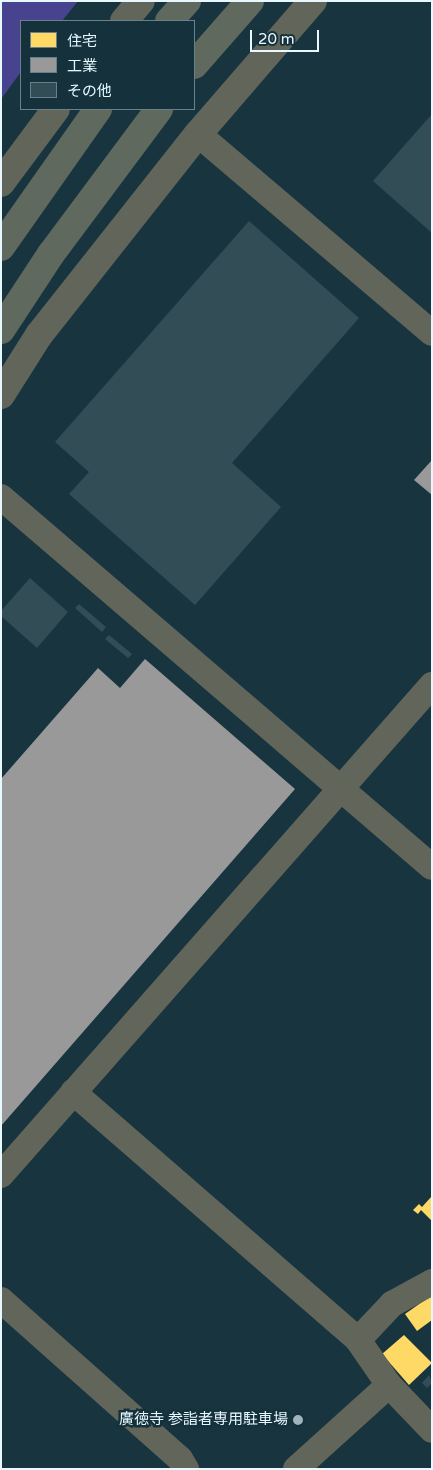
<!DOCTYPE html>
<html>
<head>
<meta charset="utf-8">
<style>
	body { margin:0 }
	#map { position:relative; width:433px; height:1470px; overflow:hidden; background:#18353f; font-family:"Varela Round","Noto Sans JP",sans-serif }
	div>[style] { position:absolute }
	.green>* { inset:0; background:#48438f }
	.homes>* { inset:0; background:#ffd966 }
	.industry>* { inset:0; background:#999 }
	.building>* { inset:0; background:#324d56 }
	.minor>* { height:26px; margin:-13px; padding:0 13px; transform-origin:13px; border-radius:13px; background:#62655a }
	.tertiary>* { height:28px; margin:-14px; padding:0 14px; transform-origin:14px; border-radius:14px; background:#62655a }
	.motorway>* { height:28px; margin:-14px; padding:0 14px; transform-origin:14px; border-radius:14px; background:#5f695e }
	.dots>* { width:14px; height:14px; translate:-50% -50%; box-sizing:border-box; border:2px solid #15313c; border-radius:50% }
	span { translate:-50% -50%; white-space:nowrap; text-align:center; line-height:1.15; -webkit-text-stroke:5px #15313c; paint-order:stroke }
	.poi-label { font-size:15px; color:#e7f8ff }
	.right { translate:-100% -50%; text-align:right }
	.frame { position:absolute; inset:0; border:2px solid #e7f8ff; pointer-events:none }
	.legend { position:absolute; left:20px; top:20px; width:175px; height:90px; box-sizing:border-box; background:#15313c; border:1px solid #69818a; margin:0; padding:6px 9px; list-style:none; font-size:15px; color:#e7f8ff }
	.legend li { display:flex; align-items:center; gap:10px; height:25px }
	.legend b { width:25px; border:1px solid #69818a }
	.scale { position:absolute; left:250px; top:30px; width:69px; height:22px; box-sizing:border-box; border:2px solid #e7f8ff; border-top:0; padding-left:6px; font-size:15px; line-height:18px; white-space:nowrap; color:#e7f8ff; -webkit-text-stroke:4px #15313c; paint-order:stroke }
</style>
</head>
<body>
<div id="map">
	<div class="green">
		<div style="clip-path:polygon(1px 1px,78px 1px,62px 21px,21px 21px,21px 72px,1px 99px)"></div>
	</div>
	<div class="homes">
		<div style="clip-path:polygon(432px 1196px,432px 1221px,421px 1210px,418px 1214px,413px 1210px,419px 1204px,422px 1207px)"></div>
		<div style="clip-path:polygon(432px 1295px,432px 1320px,417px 1331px,405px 1314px)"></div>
		<div style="clip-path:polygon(404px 1335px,432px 1363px,409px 1385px,382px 1354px)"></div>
	</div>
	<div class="industry">
		<div style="clip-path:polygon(432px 460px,432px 495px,414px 480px)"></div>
		<div style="clip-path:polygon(145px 659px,295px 789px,1px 1126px,1px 779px,98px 668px,120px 688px)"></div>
	</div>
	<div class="building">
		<div style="clip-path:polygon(432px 114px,432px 233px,373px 181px)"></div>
		<div style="clip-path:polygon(249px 221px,359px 318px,232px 463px,281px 507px,195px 605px,69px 494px,89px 472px,55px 442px)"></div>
		<div style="clip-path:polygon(30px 578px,68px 612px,37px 648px,1px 616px,1px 611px)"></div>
		<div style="clip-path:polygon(79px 604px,106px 627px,102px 632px,75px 608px)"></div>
		<div style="clip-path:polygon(109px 635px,132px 654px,128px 658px,105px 639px)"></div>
		<div style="clip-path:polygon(429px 1375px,432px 1383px,427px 1388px,422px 1383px)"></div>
	</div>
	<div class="minor">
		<div style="left:198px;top:134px;width:307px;rotate:40.4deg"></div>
		<div style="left:1px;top:497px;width:568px;rotate:40.65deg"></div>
		<div style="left:73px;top:1092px;width:378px;rotate:41deg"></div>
		<div style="left:358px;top:1340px;width:55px;rotate:55.4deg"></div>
		<div style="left:389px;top:1385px;width:62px;rotate:46.3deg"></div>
		<div style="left:1px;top:1175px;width:653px;rotate:-48.67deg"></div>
		<div style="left:1px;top:1300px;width:239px;rotate:41.6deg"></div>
		<div style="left:180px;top:1459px;width:12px;rotate:59deg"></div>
		<div style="left:358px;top:1340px;width:50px;rotate:-46.6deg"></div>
		<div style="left:392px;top:1304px;width:46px;rotate:-28.8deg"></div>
		<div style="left:296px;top:1469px;width:125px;rotate:-42.1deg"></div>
	</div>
	<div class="tertiary">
		<div style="left:124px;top:21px;width:26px;rotate:-50deg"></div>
		<div style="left:1px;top:183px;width:92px;rotate:-53.4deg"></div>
		<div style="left:1px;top:395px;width:71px;rotate:-57.7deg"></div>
		<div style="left:39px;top:335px;width:256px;rotate:-51.7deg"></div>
		<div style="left:198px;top:134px;width:176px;rotate:-49.2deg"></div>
	</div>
	<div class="motorway">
		<div style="left:169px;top:21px;width:27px;rotate:-48deg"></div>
		<div style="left:194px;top:65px;width:85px;rotate:-48.8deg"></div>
		<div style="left:1px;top:247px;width:169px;rotate:-54.9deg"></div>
		<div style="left:1px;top:330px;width:91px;rotate:-56.7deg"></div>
		<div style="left:51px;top:254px;width:181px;rotate:-53.3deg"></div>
	</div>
	<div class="dots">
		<div style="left:298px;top:1420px;background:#9fb4bc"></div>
	</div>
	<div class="poi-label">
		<span class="right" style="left:288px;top:1420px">廣徳寺 参詣者専用駐車場</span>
	</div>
	<div class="frame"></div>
	<ul class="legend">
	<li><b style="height:14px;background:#ffd966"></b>住宅</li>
	<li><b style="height:14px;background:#999"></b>工業</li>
	<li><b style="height:14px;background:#324d56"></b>その他</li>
	</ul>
	<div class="scale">20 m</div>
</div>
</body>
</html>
